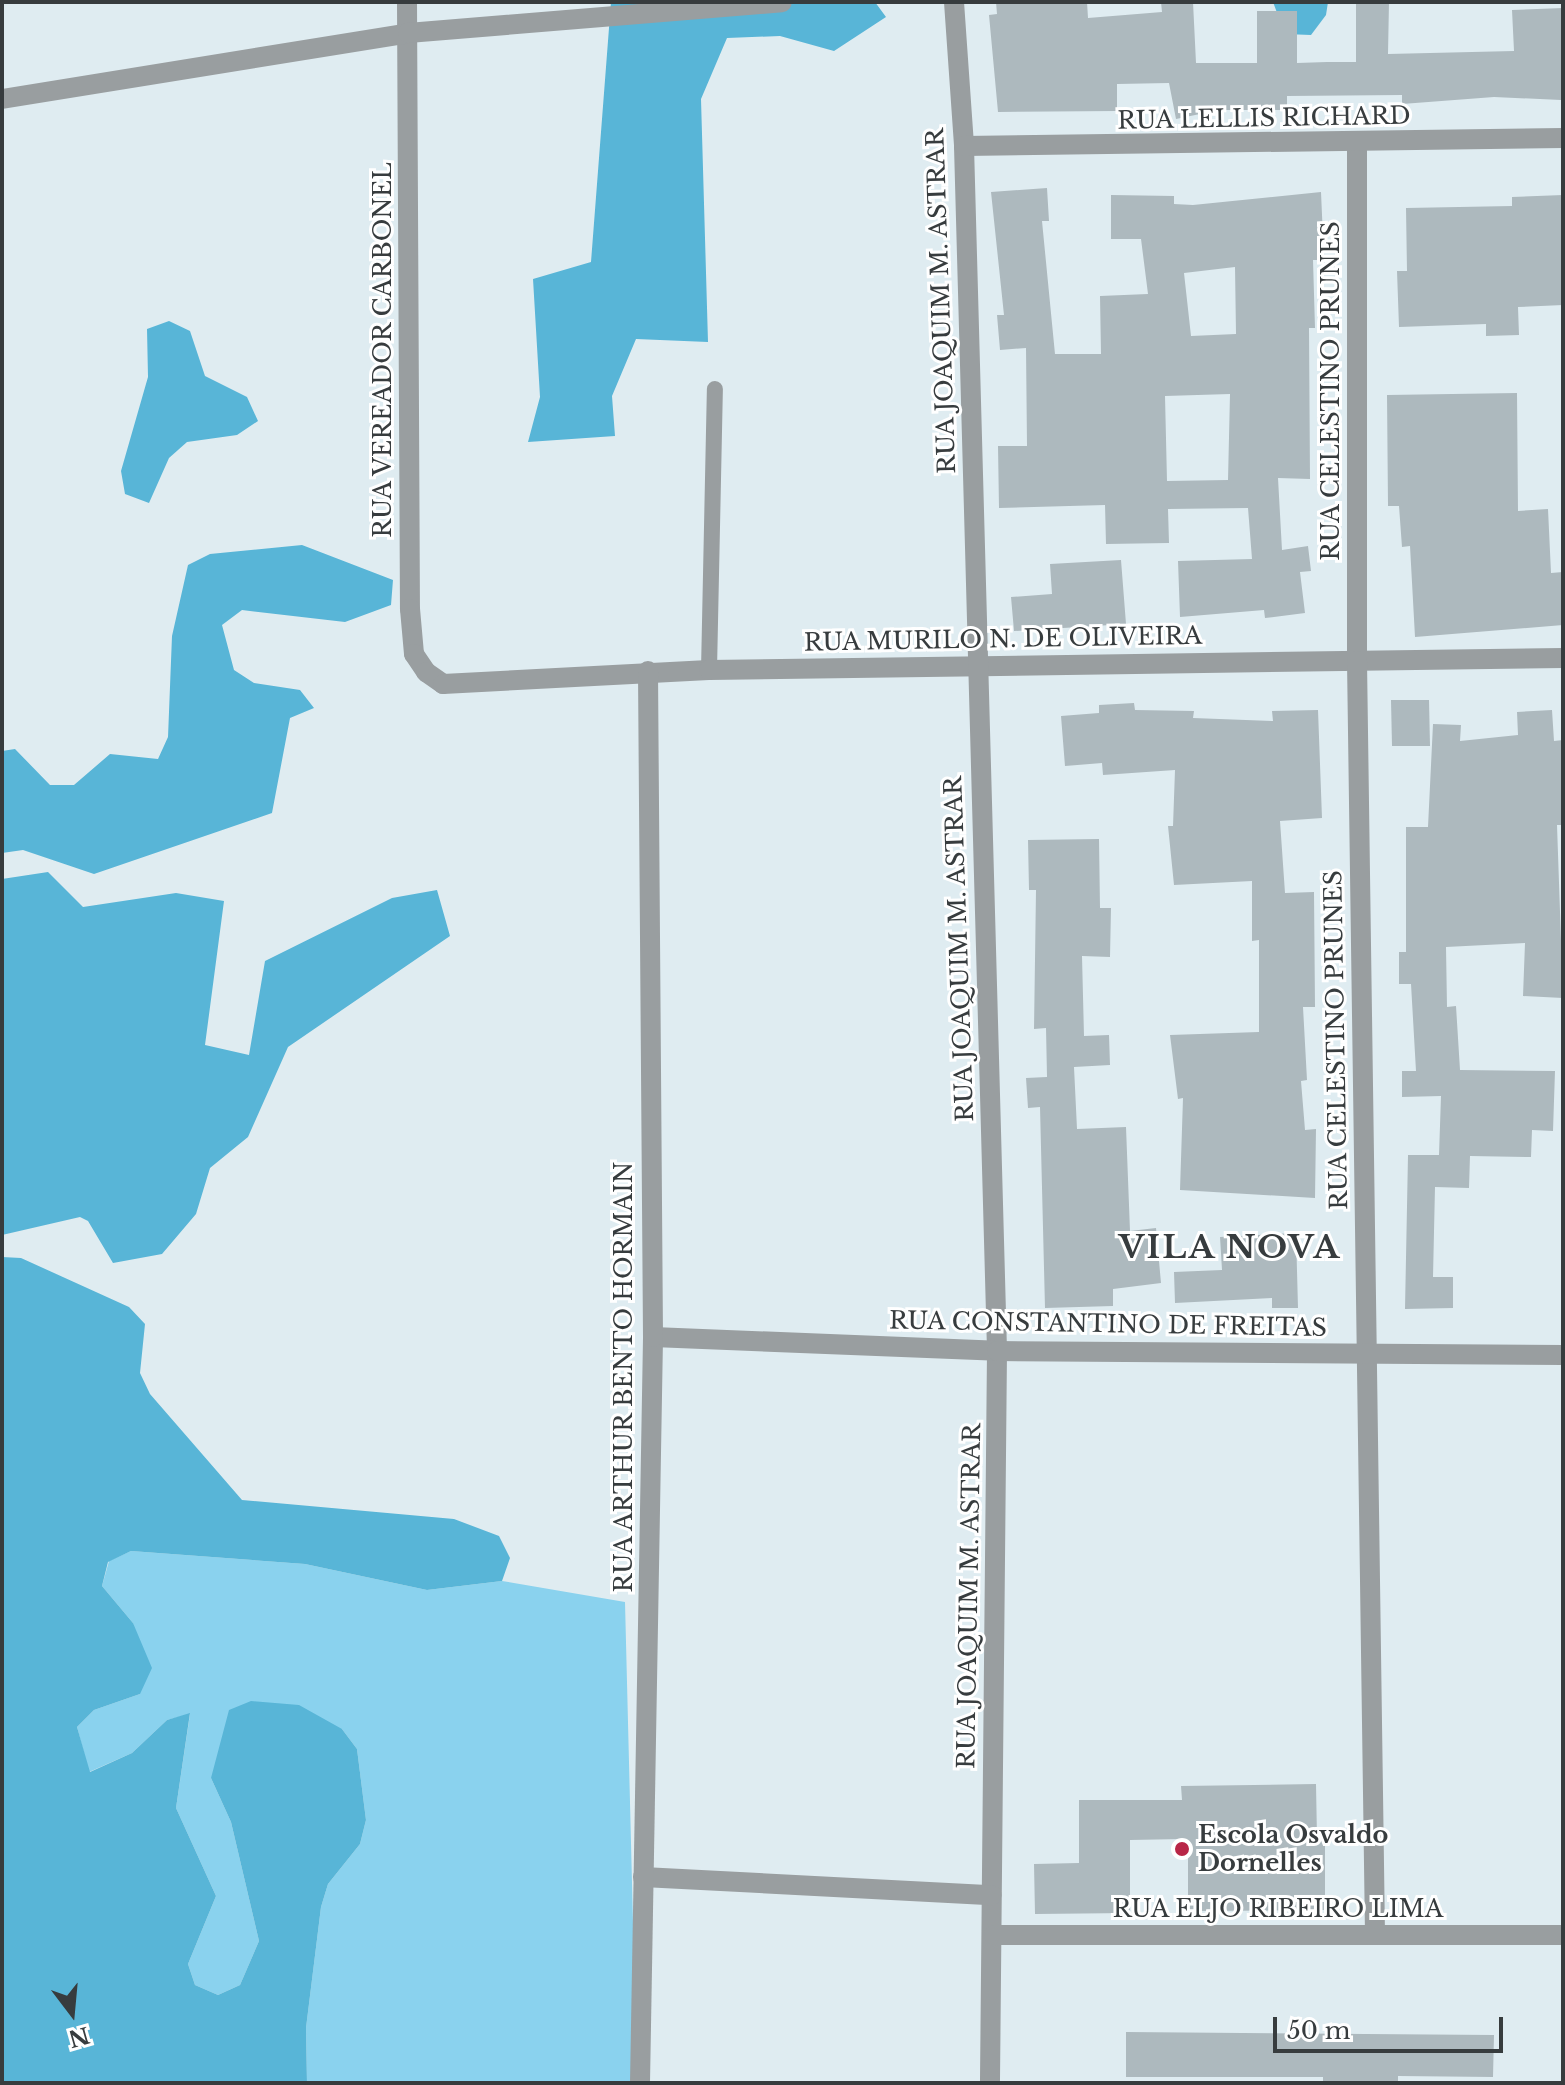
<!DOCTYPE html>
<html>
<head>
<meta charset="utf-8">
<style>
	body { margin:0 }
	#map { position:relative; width:1565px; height:2085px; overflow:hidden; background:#dfecf1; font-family:"Libre Baskerville",serif }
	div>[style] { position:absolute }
	.green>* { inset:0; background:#8ad2ee }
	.forest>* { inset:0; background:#58b5d7 }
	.building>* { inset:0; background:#adb9be }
	.service>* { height:16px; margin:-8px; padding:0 8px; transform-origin:8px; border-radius:8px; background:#999ea0 }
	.minor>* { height:20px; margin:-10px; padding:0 10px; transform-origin:10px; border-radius:10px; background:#999ea0 }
	.dots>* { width:22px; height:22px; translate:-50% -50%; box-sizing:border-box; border:4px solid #fff; border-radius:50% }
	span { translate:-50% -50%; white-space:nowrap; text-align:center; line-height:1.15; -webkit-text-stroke:6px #fff; paint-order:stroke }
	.street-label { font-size:24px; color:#373c3e }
	.poi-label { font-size:24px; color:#373c3e; font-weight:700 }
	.left { translate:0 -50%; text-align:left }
	.district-label { font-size:32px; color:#373c3e; font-weight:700; letter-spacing:2px }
	.frame { position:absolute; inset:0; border:4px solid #373c3e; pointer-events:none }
	.north { position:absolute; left:32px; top:1973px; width:80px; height:80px; -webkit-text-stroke:6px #fff; paint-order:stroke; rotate:164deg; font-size:22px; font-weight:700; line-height:32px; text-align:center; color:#373c3e }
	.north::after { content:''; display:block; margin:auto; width:28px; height:36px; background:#373c3e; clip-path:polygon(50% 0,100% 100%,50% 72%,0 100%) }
	.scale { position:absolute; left:1273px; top:2017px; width:230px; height:36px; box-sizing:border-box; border:4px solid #373c3e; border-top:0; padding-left:10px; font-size:24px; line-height:28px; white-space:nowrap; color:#373c3e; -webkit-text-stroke:6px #fff; paint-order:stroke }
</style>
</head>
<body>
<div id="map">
	<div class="green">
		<div style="clip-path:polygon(131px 1551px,305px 1564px,427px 1590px,502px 1581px,625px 1602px,637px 2083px,307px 2083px,306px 2028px,321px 1907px,328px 1884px,360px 1844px,366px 1820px,357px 1749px,342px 1729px,211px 1778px,231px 1822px,259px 1941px,240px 1985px,218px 1995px,195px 1985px,188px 1964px,216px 1896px,176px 1808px,190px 1714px,167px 1720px,132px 1753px,89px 1772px,77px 1727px,94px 1710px,140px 1694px,133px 1623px,102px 1586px,109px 1561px)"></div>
	</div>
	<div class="forest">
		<div style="clip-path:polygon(611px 2px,875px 2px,886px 17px,834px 51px,780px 36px,727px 38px,701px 99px,708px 342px,636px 339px,612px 396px,615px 436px,528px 442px,540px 397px,533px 279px,591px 262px)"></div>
		<div style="clip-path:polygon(1273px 2px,1328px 2px,1326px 15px,1311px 35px,1285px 34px)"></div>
		<div style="clip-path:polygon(169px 321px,190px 331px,205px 376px,247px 397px,258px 421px,237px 435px,187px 442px,169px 458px,149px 503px,125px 494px,121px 471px,148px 377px,147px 329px)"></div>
		<div style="clip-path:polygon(302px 545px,393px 580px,391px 605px,345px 622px,242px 610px,222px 625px,234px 670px,254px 683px,300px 690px,314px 708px,290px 718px,272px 813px,94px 874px,23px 850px,2px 853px,2px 751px,15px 749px,50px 785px,74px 785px,110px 754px,158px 759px,168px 737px,172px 636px,188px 565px,210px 554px)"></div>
		<div style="clip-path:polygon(48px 872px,83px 907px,176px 893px,224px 901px,205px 1045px,249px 1055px,265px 961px,392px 898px,437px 890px,450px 936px,288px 1047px,248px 1137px,210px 1168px,196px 1214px,162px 1254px,113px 1263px,88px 1221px,80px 1217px,2px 1235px,2px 879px)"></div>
		<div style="clip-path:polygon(2px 1257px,21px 1258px,129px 1307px,145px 1324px,140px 1373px,150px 1394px,242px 1500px,454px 1519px,499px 1536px,510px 1558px,502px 1581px,427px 1590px,305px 1564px,131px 1551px,108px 1562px,102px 1586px,133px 1623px,152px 1668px,140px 1694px,94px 1710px,77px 1727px,90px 1772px,132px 1753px,167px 1720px,190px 1713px,176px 1808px,216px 1896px,188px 1964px,195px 1985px,218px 1995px,240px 1985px,259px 1941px,231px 1822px,211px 1778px,229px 1710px,251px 1701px,299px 1705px,342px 1729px,357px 1749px,366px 1820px,360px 1844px,328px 1884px,321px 1907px,306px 2028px,307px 2083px,2px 2083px)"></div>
	</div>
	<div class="building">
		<div style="clip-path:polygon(996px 2px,1087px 2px,1088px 18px,1162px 12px,1161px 2px,1193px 2px,1196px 63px,1257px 63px,1257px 11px,1297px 11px,1297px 63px,1327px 62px,1356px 62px,1356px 2px,1389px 2px,1388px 54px,1514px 51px,1512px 10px,1563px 8px,1561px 100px,1494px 97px,1402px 104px,1402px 95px,1287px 96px,1287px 110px,1219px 110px,1176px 119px,1169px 83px,1117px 84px,1117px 111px,998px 112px,989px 15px,997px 14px)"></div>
		<div style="clip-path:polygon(evenodd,1047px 188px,1049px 221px,1042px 221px,1055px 354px,1101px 354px,1100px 296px,1148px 294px,1141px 239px,1111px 239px,1111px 195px,1174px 196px,1174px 204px,1193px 205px,1321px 192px,1324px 260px,1313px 260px,1315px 328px,1309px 328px,1310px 479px,1278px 478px,1282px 550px,1308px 546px,1311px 571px,1300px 572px,1305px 613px,1265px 618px,1264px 610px,1180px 617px,1178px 561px,1252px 559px,1248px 508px,1168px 509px,1169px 543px,1106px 544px,1105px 505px,999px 508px,998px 446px,1027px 446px,1026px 348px,1000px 350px,997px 315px,1004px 315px,991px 192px,1047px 188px,1235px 267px,1236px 334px,1191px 336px,1184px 273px,1235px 267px,1047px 188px,1230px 394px,1228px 480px,1167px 481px,1165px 396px,1230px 394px)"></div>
		<div style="clip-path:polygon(1563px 195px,1563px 305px,1518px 307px,1519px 335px,1486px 336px,1486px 324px,1399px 327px,1397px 271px,1407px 271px,1406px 208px,1512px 206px,1512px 197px)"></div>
		<div style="clip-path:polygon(1517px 393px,1518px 511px,1548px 509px,1551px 573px,1563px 572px,1563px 625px,1415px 637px,1410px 546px,1402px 547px,1399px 506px,1388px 506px,1387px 395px)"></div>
		<div style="clip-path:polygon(1121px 560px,1126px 624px,1014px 631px,1011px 597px,1052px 594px,1050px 564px)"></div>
		<div style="clip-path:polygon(1391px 700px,1429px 700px,1430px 746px,1392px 746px)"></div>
		<div style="clip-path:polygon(1134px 703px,1135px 710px,1194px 711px,1193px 718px,1273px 721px,1272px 711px,1318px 710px,1322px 818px,1280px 821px,1285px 893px,1314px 892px,1315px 1007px,1303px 1007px,1307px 1080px,1301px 1081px,1305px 1130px,1316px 1129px,1315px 1198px,1180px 1190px,1183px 1098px,1178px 1099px,1170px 1035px,1259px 1032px,1259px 940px,1252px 941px,1252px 881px,1174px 885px,1168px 826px,1173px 826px,1175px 770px,1103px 775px,1102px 763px,1065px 766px,1061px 716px,1099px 713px,1099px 705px)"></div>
		<div style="clip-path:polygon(1552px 710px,1554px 741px,1563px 740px,1563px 825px,1557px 825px,1563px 998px,1523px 996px,1525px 943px,1446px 947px,1447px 1007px,1456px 1006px,1460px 1070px,1555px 1071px,1553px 1131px,1532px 1130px,1531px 1157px,1470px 1156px,1469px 1188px,1435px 1187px,1433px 1277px,1453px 1277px,1453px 1308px,1405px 1309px,1408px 1155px,1439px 1155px,1441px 1096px,1402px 1097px,1402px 1071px,1416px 1071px,1411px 984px,1399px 984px,1399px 952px,1406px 952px,1406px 827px,1428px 827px,1433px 724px,1461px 725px,1460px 741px,1518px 735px,1517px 712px)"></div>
		<div style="clip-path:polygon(1099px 839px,1100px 908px,1111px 908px,1110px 957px,1082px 956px,1084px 1036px,1109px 1035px,1110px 1065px,1074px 1067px,1077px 1129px,1126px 1127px,1130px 1231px,1156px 1228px,1161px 1283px,1113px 1289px,1113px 1306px,1045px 1308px,1040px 1107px,1028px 1108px,1026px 1078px,1047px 1077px,1046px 1028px,1034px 1029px,1036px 890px,1029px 890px,1028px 840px)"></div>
		<div style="clip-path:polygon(1296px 1233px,1298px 1308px,1272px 1308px,1272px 1298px,1175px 1303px,1174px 1272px,1222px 1270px,1220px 1237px)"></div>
		<div style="clip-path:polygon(1316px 1784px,1317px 1838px,1325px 1838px,1325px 1910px,1188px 1911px,1188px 1845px,1182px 1845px,1182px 1839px,1130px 1840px,1130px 1913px,1035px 1914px,1034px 1864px,1079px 1863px,1079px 1800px,1182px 1800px,1181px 1786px)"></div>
		<div style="clip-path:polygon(1126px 2032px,1494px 2035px,1493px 2077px,1398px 2076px,1398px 2083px,1323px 2083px,1323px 2077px,1126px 2077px)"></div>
	</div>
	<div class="service">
		<div style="left:709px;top:670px;width:281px;rotate:-88.8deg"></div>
	</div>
	<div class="minor">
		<div style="left:407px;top:2px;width:607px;rotate:89.72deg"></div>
		<div style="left:410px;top:609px;width:45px;rotate:84.9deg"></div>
		<div style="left:414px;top:654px;width:22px;rotate:56deg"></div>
		<div style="left:426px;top:672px;width:21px;rotate:35deg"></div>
		<div style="left:443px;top:684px;width:266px;rotate:-3deg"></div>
		<div style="left:709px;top:670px;width:854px;rotate:-0.81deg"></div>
		<div style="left:954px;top:2px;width:144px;rotate:86deg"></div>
		<div style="left:964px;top:146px;width:1205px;rotate:88.43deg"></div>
		<div style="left:997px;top:1351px;width:732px;rotate:90.55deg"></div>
		<div style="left:2px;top:99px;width:411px;rotate:-9.2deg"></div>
		<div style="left:408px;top:33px;width:375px;rotate:-4.7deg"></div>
		<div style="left:1357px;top:144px;width:517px;rotate:90deg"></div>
		<div style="left:1357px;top:661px;width:1273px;rotate:89.19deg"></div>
		<div style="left:964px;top:146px;width:599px;rotate:-0.77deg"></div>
		<div style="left:653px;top:1337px;width:344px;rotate:2.3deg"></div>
		<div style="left:997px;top:1351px;width:566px;rotate:0.4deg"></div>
		<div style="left:643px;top:1877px;width:349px;rotate:3deg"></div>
		<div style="left:994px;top:1935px;width:569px"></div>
		<div style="left:640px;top:2083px;width:746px;rotate:-89deg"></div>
		<div style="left:653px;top:1337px;width:666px;rotate:-90.43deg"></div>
	</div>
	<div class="dots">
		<div style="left:1182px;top:1849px;background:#b82647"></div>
	</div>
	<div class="street-label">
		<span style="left:1264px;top:118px;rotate:-1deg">RUA LELLIS RICHARD</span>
		<span style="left:941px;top:301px;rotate:-92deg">RUA JOAQUIM M. ASTRAR</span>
		<span style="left:383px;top:350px;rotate:-90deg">RUA VEREADOR CARBONEL</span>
		<span style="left:1331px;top:391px;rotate:-90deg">RUA CELESTINO PRUNES</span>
		<span style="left:1003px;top:639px;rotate:-1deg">RUA MURILO N. DE OLIVEIRA</span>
		<span style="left:959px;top:949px;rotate:-92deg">RUA JOAQUIM M. ASTRAR</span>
		<span style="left:1336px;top:1040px;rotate:-91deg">RUA CELESTINO PRUNES</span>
		<span style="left:1108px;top:1324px;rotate:1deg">RUA CONSTANTINO DE FREITAS</span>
		<span style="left:624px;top:1377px;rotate:-90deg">RUA ARTHUR BENTO HORMAIN</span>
		<span style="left:969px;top:1596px;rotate:-89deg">RUA JOAQUIM M. ASTRAR</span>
		<span style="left:1278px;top:1909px">RUA ELJO RIBEIRO LIMA</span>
	</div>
	<div class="poi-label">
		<span class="left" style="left:1198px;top:1849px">Escola Osvaldo<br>Dornelles</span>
	</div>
	<div class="district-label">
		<span style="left:1230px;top:1247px">VILA NOVA</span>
	</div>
	<div class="frame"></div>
	<div class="north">N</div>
	<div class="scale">50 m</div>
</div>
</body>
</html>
